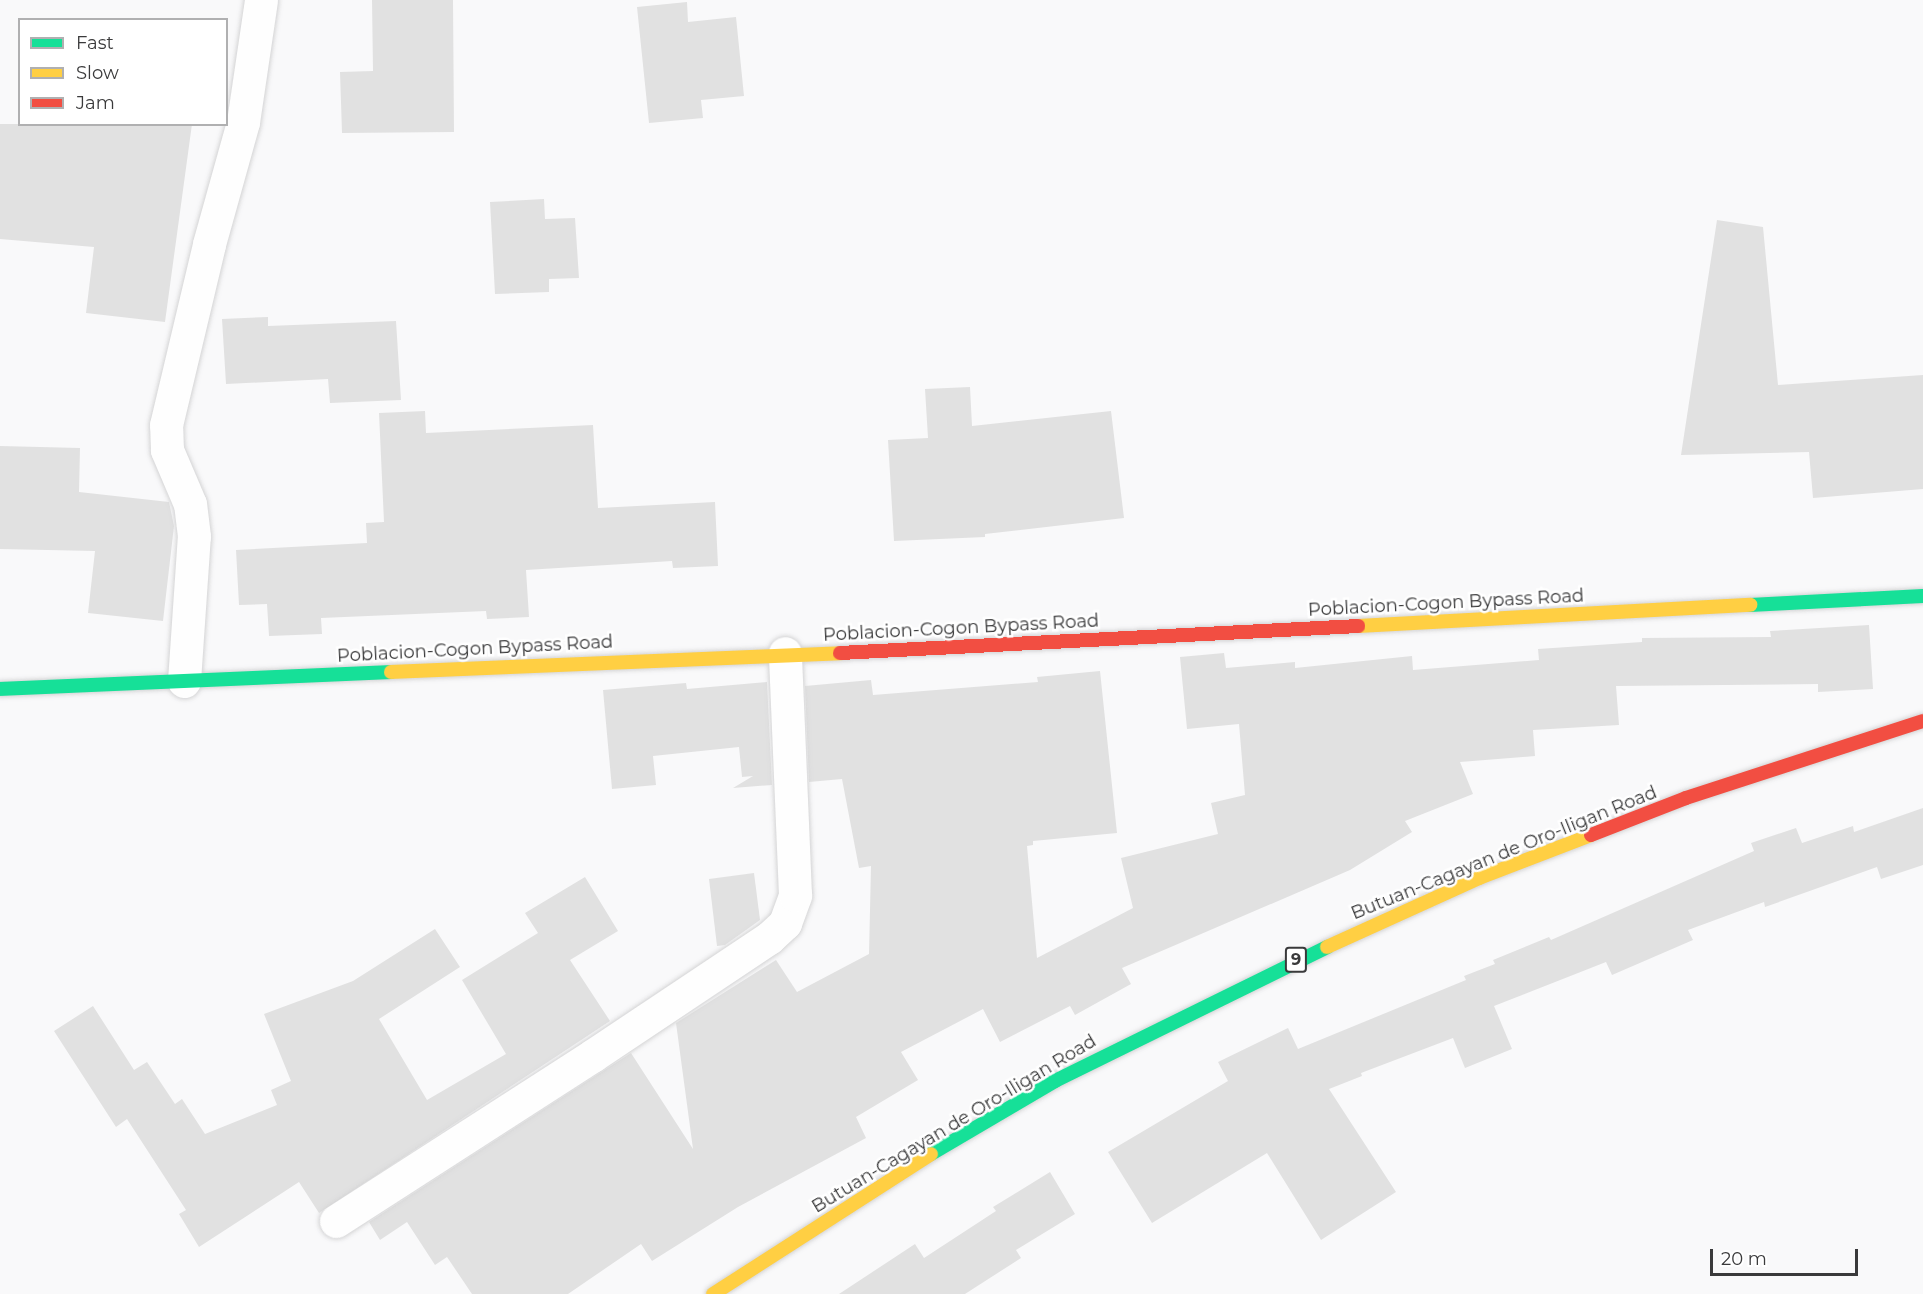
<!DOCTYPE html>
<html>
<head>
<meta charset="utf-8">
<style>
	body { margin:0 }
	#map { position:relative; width:1923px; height:1294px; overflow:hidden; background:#f9f9fa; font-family:Montserrat,sans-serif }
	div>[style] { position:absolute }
	.building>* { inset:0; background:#e1e1e1 }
	.roads { filter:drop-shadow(0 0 2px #d4d4d5) drop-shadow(0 0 2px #d4d4d5) }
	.street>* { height:33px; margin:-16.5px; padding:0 16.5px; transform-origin:16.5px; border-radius:16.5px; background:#fefefe }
	.fast>* { height:14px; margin:-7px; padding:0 7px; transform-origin:7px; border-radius:7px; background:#16e098 }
	.slow>* { height:14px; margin:-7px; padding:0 7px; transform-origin:7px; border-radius:7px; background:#ffcf43 }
	.jam>* { height:14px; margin:-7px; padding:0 7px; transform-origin:7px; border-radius:7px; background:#f24e42 }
	span { translate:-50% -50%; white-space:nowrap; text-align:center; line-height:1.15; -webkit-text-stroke:5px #fff; paint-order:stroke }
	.shield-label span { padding:2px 4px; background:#fff; border:2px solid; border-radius:4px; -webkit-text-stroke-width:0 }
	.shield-label { font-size:16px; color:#3a3a3b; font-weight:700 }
	.street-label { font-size:18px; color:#3a3a3b }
	.legend { position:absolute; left:18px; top:18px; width:210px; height:108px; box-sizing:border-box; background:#fff; border:2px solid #b0b0b1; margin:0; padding:8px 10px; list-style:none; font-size:18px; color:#3a3a3b }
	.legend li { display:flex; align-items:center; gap:12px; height:30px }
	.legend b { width:30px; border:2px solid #b0b0b1 }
	.scale { position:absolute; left:1710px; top:1249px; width:148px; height:27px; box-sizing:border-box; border:3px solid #3a3a3b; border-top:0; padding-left:8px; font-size:18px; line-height:21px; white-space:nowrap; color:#3a3a3b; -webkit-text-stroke:4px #fff; paint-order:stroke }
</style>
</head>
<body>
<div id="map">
	<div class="building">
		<div style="clip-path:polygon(372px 0,453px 0,454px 132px,342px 133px,340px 72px,373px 71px)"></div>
		<div style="clip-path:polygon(687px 2px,688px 22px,736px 17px,744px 96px,701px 100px,703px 118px,649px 123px,637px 7px)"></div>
		<div style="clip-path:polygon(0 124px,192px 124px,165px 322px,86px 313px,94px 247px,0 239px)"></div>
		<div style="clip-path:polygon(544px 199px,545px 219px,575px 218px,579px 278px,549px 279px,549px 292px,495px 294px,490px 202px)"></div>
		<div style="clip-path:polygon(1717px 220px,1763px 227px,1778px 385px,1923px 375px,1923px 489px,1813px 498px,1809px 452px,1681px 455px)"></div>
		<div style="clip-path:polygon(268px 317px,268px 326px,396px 321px,401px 400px,330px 403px,328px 379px,226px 384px,222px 319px)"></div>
		<div style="clip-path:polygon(970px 387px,972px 426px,1111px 411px,1124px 518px,985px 534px,985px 537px,894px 541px,888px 440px,928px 438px,925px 389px)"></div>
		<div style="clip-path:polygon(425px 411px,426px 433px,593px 425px,598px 508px,715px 502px,718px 566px,673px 568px,672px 561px,526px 570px,529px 617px,487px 619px,486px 611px,321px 618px,322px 634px,269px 636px,267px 604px,239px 605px,236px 550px,367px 543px,366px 523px,384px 522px,379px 413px)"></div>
		<div style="clip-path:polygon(0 446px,80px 448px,79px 492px,169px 502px,174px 526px,163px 621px,88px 613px,95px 551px,0 549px)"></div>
		<div style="clip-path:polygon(1869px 625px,1873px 689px,1818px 692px,1818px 684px,1616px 686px,1619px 725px,1533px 730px,1535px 756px,1460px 762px,1473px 794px,1405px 821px,1412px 832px,1350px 870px,1122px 968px,1131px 984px,1075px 1015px,1070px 1006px,1000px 1042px,983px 1009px,901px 1052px,918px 1080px,856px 1117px,866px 1138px,738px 1207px,652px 1261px,641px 1244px,568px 1294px,472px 1294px,447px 1257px,435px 1265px,407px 1222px,380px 1240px,369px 1222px,631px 1053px,693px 1149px,676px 1023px,776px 960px,797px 992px,869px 954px,871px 866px,859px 868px,842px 779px,809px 782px,805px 686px,871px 680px,873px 695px,1038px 682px,1037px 677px,1100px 671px,1117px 833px,1033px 841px,1033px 845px,1027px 846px,1037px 958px,1133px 908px,1121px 858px,1218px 834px,1211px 803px,1245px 795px,1239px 724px,1187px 729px,1180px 657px,1224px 653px,1226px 668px,1295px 662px,1295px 668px,1412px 656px,1413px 670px,1539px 660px,1538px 649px,1642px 642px,1642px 638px,1771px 637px,1770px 631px)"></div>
		<div style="clip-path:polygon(767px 682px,772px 785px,733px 788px,753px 776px,742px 777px,739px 747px,653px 756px,656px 785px,612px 789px,603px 690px,686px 683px,687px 689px)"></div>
		<div style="clip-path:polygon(1923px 808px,1923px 865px,1881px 879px,1877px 867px,1765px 907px,1764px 902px,1688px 930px,1693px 940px,1612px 975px,1606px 962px,1494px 1006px,1512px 1049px,1465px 1068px,1453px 1038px,1361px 1073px,1362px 1076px,1329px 1089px,1396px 1192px,1321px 1240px,1267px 1153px,1152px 1223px,1108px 1152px,1228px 1081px,1218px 1062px,1288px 1028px,1298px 1049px,1466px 980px,1464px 976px,1495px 964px,1493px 960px,1549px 937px,1551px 940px,1754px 851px,1751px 843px,1796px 828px,1802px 843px,1853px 826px,1854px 832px)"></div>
		<div style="clip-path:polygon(754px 873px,760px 920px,725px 945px,717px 946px,709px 879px)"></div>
		<div style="clip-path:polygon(585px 877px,618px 931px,570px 960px,610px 1021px,319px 1213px,299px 1182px,199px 1247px,179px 1214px,186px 1210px,127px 1119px,116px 1127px,54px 1031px,93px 1006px,134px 1070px,147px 1062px,175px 1104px,182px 1099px,205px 1134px,277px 1105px,271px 1090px,291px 1081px,264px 1014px,353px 981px,435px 929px,460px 967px,379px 1019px,427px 1100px,506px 1054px,462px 980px,538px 933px,525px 913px)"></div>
		<div style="clip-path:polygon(1050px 1172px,1075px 1214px,1016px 1250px,1021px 1258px,965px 1294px,839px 1294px,915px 1244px,924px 1258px,996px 1211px,993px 1207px)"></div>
	</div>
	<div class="roads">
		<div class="street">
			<div style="left:184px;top:681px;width:145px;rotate:-86.1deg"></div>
			<div style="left:194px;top:536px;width:32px;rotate:-97deg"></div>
			<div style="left:190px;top:504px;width:59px;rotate:-113.1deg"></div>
			<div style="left:167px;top:450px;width:25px;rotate:-92deg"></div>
			<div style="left:166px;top:425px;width:186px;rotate:-76.6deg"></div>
			<div style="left:209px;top:244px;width:127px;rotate:-74.4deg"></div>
			<div style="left:243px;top:122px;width:123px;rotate:-81.6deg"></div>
			<div style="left:336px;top:1221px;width:305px;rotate:-32.8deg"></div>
			<div style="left:592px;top:1056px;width:213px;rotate:-33.7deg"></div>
			<div style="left:769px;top:938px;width:22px;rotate:-43deg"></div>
			<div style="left:785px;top:923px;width:30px;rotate:-70deg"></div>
			<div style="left:795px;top:895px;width:242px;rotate:-92.4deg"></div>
		</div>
		<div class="fast">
			<div style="left:1750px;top:605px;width:173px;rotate:-3deg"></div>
			<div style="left:0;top:689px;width:391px;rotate:-2.5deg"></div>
			<div style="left:931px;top:1154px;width:144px;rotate:-30.5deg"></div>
			<div style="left:1055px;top:1081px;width:303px;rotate:-26.2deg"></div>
		</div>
		<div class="slow">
			<div style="left:1358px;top:626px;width:393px;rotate:-3.1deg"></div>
			<div style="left:391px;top:672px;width:449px;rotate:-2.4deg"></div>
			<div style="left:1327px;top:947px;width:167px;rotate:-24.4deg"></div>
			<div style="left:1479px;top:878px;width:120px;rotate:-21deg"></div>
			<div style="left:713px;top:1294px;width:259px;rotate:-32.7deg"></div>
		</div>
		<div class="jam">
			<div style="left:840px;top:653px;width:519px;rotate:-2.98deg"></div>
			<div style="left:1591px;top:835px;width:102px;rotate:-21.3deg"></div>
			<div style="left:1686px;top:798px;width:249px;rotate:-18deg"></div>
		</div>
	</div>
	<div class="shield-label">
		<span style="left:1296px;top:960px">9</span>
	</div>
	<div class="street-label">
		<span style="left:1446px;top:603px;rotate:-3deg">Poblacion-Cogon Bypass Road</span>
		<span style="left:961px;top:628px;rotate:-3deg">Poblacion-Cogon Bypass Road</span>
		<span style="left:475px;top:649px;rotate:-3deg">Poblacion-Cogon Bypass Road</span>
		<span style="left:1504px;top:853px;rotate:-22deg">Butuan-Cagayan de Oro-Iligan Road</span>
		<span style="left:954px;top:1124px;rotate:-31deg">Butuan-Cagayan de Oro-Iligan Road</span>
	</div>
	<ul class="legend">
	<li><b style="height:8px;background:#16e098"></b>Fast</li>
	<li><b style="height:8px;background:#ffcf43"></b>Slow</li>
	<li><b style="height:8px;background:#f24e42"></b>Jam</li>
	</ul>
	<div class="scale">20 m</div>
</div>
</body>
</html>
